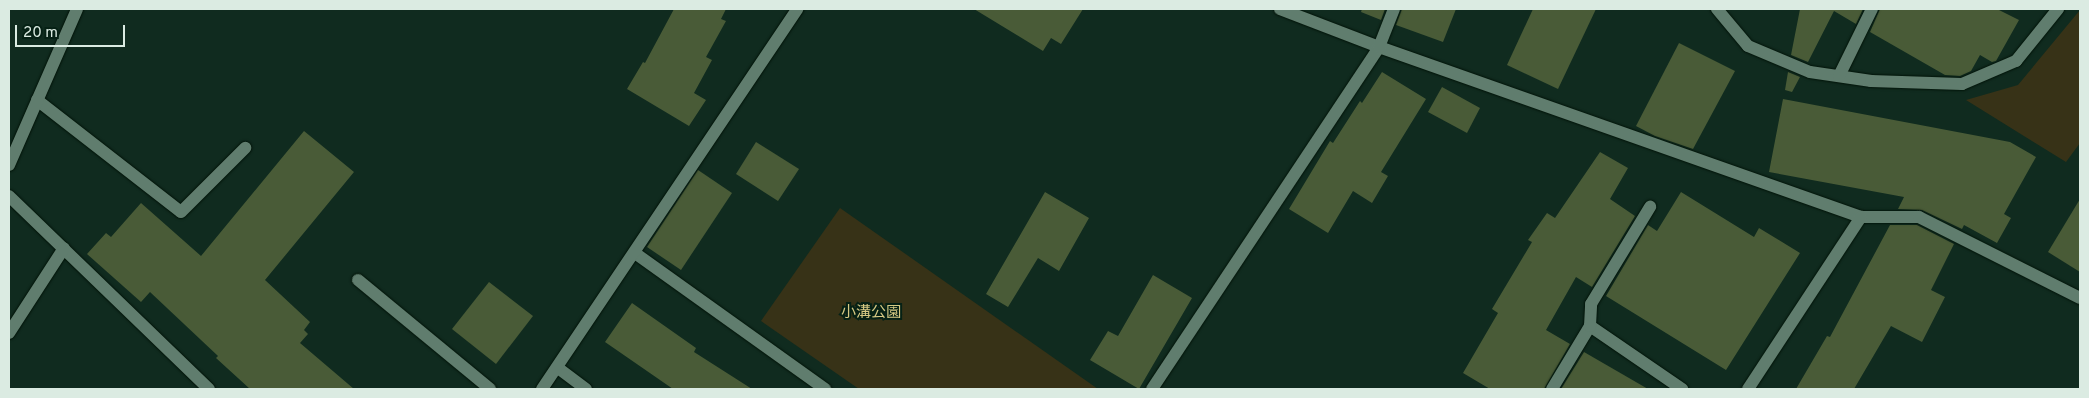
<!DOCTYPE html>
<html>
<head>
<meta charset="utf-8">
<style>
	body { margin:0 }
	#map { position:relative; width:2089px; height:398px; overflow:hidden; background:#102b1f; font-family:Overpass,"Noto Sans JP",sans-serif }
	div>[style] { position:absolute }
	.green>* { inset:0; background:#373217 }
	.building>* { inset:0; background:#495b37 }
	.roads { filter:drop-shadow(0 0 1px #001308) drop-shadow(0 0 1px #001308) }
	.minor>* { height:12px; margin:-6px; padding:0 6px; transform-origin:6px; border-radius:6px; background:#607d6e }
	span { translate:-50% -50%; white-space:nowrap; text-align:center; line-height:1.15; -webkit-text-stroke:4px #062115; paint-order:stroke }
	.park-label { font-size:15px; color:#d6c984 }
	.frame { position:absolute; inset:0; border:10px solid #dbebe2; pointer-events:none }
	.scale { position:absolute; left:15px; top:25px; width:110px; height:22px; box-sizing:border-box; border:2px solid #dbebe2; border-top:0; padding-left:6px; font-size:15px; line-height:18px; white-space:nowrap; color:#dbebe2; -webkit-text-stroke:4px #062115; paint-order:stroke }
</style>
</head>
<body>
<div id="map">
	<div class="green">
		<div style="clip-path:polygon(2080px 10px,2080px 143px,2066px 162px,1966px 100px,2018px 85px)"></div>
		<div style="clip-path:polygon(840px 208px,1098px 389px,859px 389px,761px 321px)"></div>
	</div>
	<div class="building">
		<div style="clip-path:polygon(674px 9px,726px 9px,721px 19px,726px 21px,706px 57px,712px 60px,694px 93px,706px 100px,689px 126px,627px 89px,643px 62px,645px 63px)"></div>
		<div style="clip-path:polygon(974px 9px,1083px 9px,1061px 44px,1051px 38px,1043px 51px)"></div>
		<div style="clip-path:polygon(1362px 9px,1385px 9px,1381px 20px,1361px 12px)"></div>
		<div style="clip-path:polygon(1402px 9px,1456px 9px,1443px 42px,1396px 25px)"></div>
		<div style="clip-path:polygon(1533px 9px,1596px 9px,1558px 89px,1507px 65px)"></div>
		<div style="clip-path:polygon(1800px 9px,1863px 9px,1856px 24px,1834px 11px,1808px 62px,1791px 55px)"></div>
		<div style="clip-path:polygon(1880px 9px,1997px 9px,2019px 20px,1996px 61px,1992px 62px,1980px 55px,1971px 71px,1960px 76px,1945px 75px,1870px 32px)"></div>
		<div style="clip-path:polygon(1679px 43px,1735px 71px,1693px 149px,1655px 136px,1636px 126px)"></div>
		<div style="clip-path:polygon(1382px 72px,1426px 99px,1381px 172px,1388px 176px,1372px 203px,1353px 191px,1328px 233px,1289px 209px,1330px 141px,1333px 143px,1360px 101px,1362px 103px)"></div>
		<div style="clip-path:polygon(1788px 72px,1800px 77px,1792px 92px,1785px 90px)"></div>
		<div style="clip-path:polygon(1442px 87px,1480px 108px,1467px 133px,1428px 112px)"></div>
		<div style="clip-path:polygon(1783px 99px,2010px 142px,2036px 157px,2004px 214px,2011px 218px,1997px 243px,1964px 225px,1962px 229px,1922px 210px,1898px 209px,1904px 197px,1769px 172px)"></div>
		<div style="clip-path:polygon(304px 131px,354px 172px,265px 280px,310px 322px,304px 330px,308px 334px,300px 343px,354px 389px,250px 389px,216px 358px,218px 356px,150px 292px,141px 302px,87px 254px,106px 233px,111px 237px,141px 203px,201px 256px)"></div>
		<div style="clip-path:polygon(756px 142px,799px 169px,778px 201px,736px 174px)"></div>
		<div style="clip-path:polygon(1600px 152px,1628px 168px,1610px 199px,1635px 216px,1592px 287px,1576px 277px,1546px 330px,1570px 344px,1544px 389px,1490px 389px,1463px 373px,1498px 313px,1492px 309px,1532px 242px,1528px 240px,1547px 213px,1555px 218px)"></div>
		<div style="clip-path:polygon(698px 170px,732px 193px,681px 270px,647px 247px)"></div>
		<div style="clip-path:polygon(1045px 192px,1089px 218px,1059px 271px,1038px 258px,1008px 307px,986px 294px)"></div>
		<div style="clip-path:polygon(1681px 192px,1754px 237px,1759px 228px,1800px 253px,1726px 370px,1606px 296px,1648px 225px,1657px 231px)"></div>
		<div style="clip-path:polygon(2080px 199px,2080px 272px,2048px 252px)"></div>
		<div style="clip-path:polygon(1890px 225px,1917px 225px,1954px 244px,1931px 290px,1945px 297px,1922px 342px,1891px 326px,1854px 389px,1796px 389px,1827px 336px,1830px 337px)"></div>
		<div style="clip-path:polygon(1153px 275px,1192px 298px,1139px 389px,1090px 360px,1108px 331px,1118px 336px)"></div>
		<div style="clip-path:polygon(489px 282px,533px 316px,496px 364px,452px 329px)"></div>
		<div style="clip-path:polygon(632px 303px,696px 348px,694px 352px,752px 389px,673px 389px,605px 342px)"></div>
		<div style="clip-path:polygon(1584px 352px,1648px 389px,1561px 389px)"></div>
	</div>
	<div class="roads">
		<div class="minor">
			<div style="left:1280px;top:9px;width:106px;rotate:21deg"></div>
			<div style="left:1379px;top:47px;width:511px;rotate:19.43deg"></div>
			<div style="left:1861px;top:217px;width:58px"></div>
			<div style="left:1919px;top:217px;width:180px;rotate:26.7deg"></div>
			<div style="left:1717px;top:9px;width:48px;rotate:50deg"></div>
			<div style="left:1748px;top:46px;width:67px;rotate:22.8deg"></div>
			<div style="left:1810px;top:72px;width:62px;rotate:8.4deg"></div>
			<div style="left:1871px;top:81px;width:91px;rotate:1.9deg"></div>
			<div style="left:1962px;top:84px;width:59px;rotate:-23.1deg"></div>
			<div style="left:2016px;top:61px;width:67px;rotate:-51.1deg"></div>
			<div style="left:1839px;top:76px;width:75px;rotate:-63.8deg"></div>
			<div style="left:37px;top:100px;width:182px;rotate:37.9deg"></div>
			<div style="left:181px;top:212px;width:91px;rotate:-45deg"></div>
			<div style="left:9px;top:165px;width:170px;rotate:-66.4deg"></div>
			<div style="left:9px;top:196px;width:278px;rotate:44deg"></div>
			<div style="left:635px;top:253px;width:234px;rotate:35.6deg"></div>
			<div style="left:358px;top:280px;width:171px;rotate:39.5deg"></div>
			<div style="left:1590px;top:326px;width:112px;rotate:34.4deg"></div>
			<div style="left:9px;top:333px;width:101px;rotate:-57.1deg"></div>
			<div style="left:558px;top:368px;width:35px;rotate:37deg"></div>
			<div style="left:542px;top:389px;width:458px;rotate:-56.1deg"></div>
			<div style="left:1152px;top:389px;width:410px;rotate:-56.4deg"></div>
			<div style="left:1379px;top:47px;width:41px;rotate:-68.5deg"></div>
			<div style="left:1552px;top:389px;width:74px;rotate:-58.9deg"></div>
			<div style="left:1590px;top:326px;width:22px;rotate:-87deg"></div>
			<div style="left:1591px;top:304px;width:114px;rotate:-58.7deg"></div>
			<div style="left:1748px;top:389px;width:206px;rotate:-56.7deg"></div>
		</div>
	</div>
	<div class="park-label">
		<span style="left:871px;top:314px">小溝公園</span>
	</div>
	<div class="frame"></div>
	<div class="scale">20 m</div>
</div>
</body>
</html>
